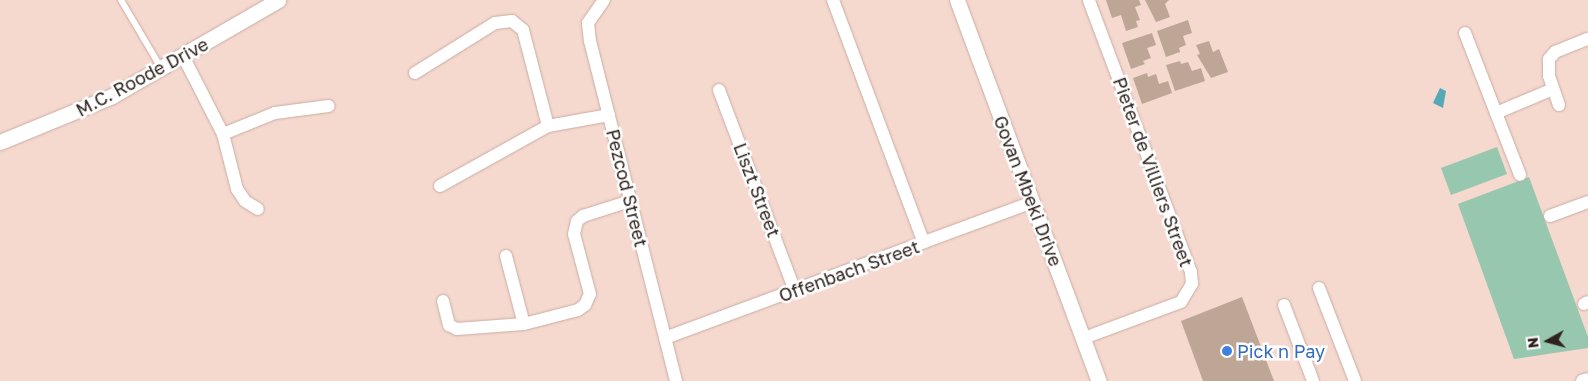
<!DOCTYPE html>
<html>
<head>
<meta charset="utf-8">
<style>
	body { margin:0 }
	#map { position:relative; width:1588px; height:381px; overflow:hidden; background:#f5d8ce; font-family:"Golos Text",sans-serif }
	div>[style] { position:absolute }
	.green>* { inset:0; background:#97c7af }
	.water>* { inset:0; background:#55a9b6 }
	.building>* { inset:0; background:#bda696 }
	.roads { filter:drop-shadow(0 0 1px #c9ada3) drop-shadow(0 0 1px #c9ada3) }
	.service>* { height:6px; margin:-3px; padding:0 3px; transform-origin:3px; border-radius:3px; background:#fff }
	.minor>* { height:12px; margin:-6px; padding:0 6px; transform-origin:6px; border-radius:6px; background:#fff }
	.tertiary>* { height:15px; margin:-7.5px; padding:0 7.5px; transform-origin:7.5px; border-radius:7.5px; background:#fff }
	.dots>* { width:14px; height:14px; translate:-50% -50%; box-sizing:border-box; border:2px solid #fff; border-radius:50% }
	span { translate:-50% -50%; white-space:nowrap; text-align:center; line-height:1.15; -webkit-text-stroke:5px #fff; paint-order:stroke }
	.street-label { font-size:18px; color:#2e231f }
	.shop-label { font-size:18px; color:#366cbe }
	.left { translate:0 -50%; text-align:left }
	.north { position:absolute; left:1523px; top:316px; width:50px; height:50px; -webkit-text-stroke:4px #fff; paint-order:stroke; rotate:263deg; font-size:14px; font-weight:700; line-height:20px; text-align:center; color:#2e231f }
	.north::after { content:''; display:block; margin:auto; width:18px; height:22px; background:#2e231f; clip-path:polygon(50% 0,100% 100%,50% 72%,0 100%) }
</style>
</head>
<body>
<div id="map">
	<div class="green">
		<div style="clip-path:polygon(1497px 147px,1507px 174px,1451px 195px,1441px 168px)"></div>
		<div style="clip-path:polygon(1529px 177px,1588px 337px,1588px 348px,1514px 359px,1458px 204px)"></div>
	</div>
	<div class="water">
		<div style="clip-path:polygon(1440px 88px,1446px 91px,1443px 108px,1433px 103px)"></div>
	</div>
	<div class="building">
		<div style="clip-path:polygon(1106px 0,1139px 0,1141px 5px,1135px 7px,1140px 20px,1136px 21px,1138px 27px,1126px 31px,1121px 15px,1112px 18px)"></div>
		<div style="clip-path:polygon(1145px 0,1169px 0,1165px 4px,1170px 17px,1156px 22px)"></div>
		<div style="clip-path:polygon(1188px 20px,1192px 33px,1183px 36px,1186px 45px,1179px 48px,1180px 52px,1166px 57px,1157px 31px)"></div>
		<div style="clip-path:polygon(1152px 33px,1156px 45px,1147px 48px,1151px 58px,1143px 61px,1145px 64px,1131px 69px,1122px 43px)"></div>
		<div style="clip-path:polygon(1209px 41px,1213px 52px,1219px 49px,1228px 72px,1211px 78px,1197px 55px,1200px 54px,1196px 45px)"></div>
		<div style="clip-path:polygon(1180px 61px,1181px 64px,1188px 62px,1192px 71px,1201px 68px,1205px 81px,1175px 91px,1166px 65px)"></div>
		<div style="clip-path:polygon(1147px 73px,1148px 77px,1156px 74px,1159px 84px,1168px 81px,1172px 93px,1142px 104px,1133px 78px)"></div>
		<div style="clip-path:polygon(1242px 297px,1274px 381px,1203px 381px,1181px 321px)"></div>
	</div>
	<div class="roads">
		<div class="service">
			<div style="left:121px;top:0;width:79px;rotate:59.5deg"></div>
		</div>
		<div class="minor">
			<div style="left:604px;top:0;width:28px;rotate:125deg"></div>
			<div style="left:588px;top:23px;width:18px;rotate:84deg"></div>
			<div style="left:590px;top:41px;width:351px;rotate:75.8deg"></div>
			<div style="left:833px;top:0;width:259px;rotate:69.5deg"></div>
			<div style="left:1465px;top:33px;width:152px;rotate:68.8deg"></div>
			<div style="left:183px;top:56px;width:88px;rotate:62.9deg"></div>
			<div style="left:223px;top:134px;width:57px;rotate:75.7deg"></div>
			<div style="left:237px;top:189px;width:14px;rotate:56deg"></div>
			<div style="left:245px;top:201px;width:15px;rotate:32deg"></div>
			<div style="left:415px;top:73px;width:94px;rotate:-32deg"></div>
			<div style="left:495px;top:23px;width:17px;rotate:-7deg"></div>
			<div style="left:512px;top:21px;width:14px;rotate:39deg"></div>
			<div style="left:523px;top:30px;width:99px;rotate:75.4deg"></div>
			<div style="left:719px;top:90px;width:215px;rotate:69.3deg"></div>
			<div style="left:1559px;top:105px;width:31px;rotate:-109deg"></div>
			<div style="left:1549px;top:76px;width:17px;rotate:-90deg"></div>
			<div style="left:1549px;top:59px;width:9px;rotate:-49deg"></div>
			<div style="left:1555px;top:52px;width:35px;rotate:-22deg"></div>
			<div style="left:1496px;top:113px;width:62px;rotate:-22.8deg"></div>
			<div style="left:223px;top:134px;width:56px;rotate:-22deg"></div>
			<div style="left:275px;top:113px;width:54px;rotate:-7.4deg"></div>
			<div style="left:440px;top:186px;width:124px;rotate:-29.1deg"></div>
			<div style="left:548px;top:126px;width:62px;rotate:-10.2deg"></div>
			<div style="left:1550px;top:216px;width:40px;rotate:-20.2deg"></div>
			<div style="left:506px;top:256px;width:70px;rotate:75.2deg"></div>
			<div style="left:1319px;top:288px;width:100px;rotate:68.8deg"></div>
			<div style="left:443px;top:301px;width:25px;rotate:76deg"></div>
			<div style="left:449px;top:325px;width:9px;rotate:27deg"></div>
			<div style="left:457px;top:329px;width:67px;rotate:-4.3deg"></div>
			<div style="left:524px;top:324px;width:56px;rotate:-14.5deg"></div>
			<div style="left:578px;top:310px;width:9px;rotate:-36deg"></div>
			<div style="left:585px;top:305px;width:12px;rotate:-66deg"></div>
			<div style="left:590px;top:294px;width:62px;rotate:-104.9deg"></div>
			<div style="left:574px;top:234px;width:13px;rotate:-77deg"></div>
			<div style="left:577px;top:221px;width:8px;rotate:-40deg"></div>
			<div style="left:583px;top:216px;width:49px;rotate:-17.7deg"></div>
			<div style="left:1584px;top:304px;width:4px;rotate:-27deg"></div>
			<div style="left:1284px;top:305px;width:81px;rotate:69.1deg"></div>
			<div style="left:665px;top:338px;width:391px;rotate:-20.3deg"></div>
			<div style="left:1084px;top:338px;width:103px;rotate:-20.4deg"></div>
			<div style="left:1181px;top:302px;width:21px;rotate:-59deg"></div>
			<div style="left:1192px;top:284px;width:12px;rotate:-95deg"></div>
			<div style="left:1191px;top:272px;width:290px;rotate:-110.6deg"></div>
		</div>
		<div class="tertiary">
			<div style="left:957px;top:0;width:407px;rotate:69.6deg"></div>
			<div style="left:0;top:142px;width:121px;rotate:-22.3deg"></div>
			<div style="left:112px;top:96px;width:192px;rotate:-30deg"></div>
			<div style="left:1583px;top:381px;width:5px;rotate:-11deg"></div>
		</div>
	</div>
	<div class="dots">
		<div style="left:1227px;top:351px;background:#3f7fe0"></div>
	</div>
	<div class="street-label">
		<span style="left:142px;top:77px;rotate:-28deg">M.C. Roode Drive</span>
		<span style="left:1153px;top:172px;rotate:70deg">Pieter de Villiers Street</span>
		<span style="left:627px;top:188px;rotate:76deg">Pezcod Street</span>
		<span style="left:757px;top:190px;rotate:69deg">Liszt Street</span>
		<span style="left:1028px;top:191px;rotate:69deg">Govan Mbeki Drive</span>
		<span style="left:849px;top:271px;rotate:-20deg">Offenbach Street</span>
	</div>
	<div class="shop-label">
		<span class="left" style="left:1237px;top:351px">Pick n Pay</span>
	</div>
	<div class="north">N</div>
</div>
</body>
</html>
